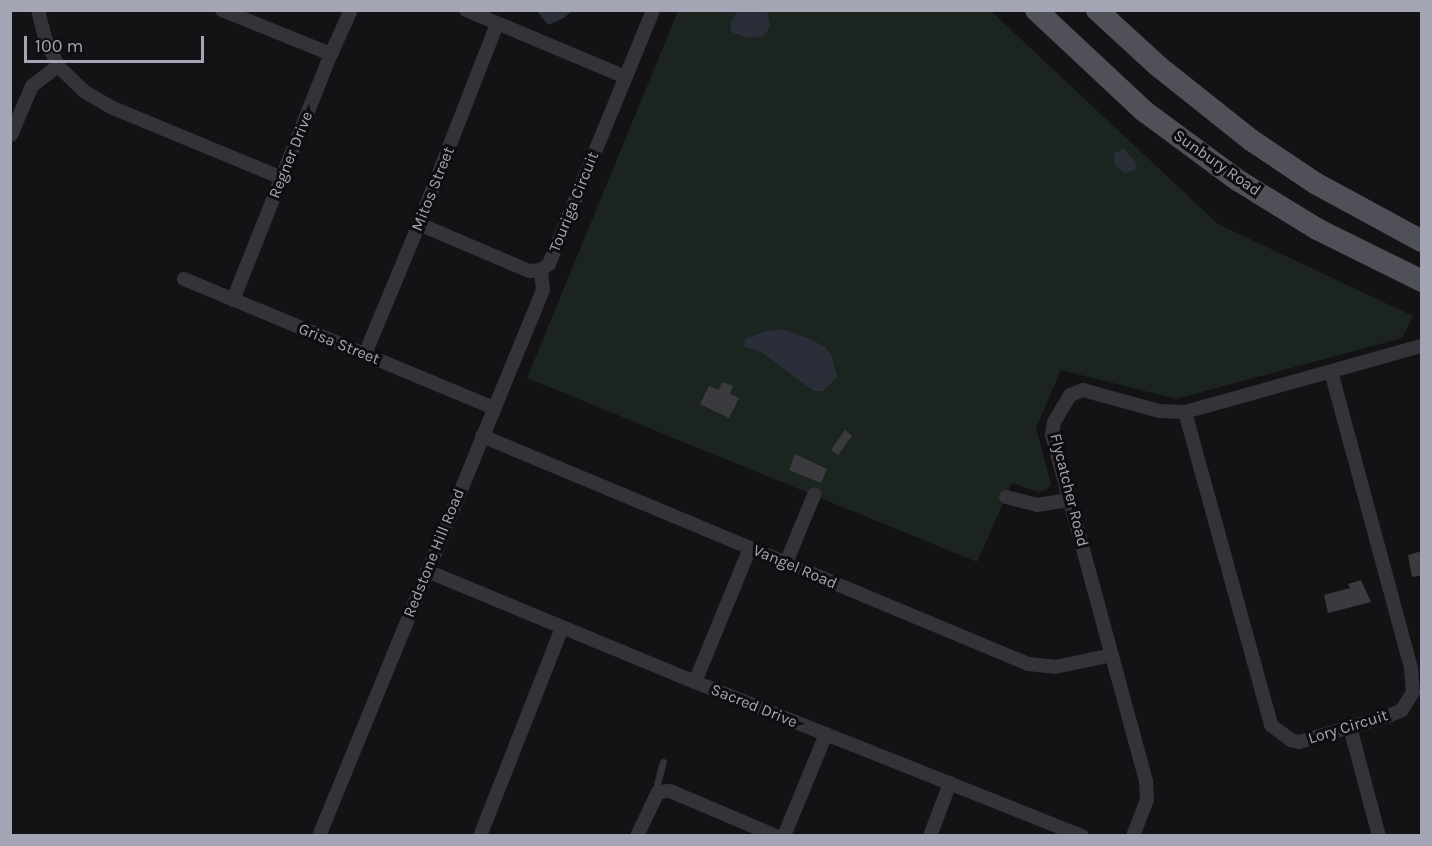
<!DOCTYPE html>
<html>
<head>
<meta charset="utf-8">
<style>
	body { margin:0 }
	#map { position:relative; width:1432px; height:846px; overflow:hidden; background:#131214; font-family:Karla,sans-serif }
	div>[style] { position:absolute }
	.green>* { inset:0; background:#1c241f }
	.water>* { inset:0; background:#292e38 }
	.building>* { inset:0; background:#3a3a3f }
	.service>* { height:7px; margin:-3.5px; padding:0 3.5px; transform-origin:3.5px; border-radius:3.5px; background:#333339 }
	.minor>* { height:14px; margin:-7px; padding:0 7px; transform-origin:7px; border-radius:7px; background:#333339 }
	.primary>* { height:22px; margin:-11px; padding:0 11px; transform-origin:11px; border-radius:11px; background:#4f5058 }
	span { translate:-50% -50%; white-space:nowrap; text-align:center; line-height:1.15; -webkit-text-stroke:6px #0e0d0f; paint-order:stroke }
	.street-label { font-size:16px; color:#a4a6b5 }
	.frame { position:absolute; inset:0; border:12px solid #a4a6b5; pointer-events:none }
	.scale { position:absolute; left:24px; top:36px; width:180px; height:27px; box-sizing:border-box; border:3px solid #a4a6b5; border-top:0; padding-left:8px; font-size:18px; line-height:21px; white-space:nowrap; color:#a4a6b5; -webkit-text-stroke:4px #0e0d0f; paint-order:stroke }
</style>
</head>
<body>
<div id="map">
	<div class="green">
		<div style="clip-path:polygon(678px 11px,991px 11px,1218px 224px,1413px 316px,1402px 338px,1176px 399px,1061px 370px,1036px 428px,1051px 484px,1047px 490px,1038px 492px,1012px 483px,977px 562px,527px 378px)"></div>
	</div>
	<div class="water">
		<div style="clip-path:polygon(537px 11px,537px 10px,572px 11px,564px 18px,548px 25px)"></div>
		<div style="clip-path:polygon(737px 11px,767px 11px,770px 25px,766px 33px,763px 36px,748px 38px,731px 32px,731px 22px)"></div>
		<div style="clip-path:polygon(1124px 149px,1135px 161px,1137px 167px,1134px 171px,1125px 173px,1115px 165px,1114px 153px)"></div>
		<div style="clip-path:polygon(782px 329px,810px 339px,825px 347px,832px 356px,837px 377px,823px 391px,814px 391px,760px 351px,744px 347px,745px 339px,766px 331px)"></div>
	</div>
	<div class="building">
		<div style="clip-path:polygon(722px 382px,733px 386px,730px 394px,739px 398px,729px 418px,700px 404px,709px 386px,719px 390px)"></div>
		<div style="clip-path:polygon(845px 430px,852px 436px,838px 455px,831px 450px)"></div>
		<div style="clip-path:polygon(795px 454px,827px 469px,821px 483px,789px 470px)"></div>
		<div style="clip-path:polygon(1422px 551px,1422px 575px,1412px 577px,1408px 555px)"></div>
		<div style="clip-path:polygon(1361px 580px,1371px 602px,1328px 613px,1324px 595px,1350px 588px,1348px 584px)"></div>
	</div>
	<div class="service">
		<div style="left:658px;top:792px;width:8px;rotate:-97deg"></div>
		<div style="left:657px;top:784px;width:23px;rotate:-75deg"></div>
	</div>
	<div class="minor">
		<div style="left:38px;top:10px;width:29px;rotate:76deg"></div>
		<div style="left:45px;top:38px;width:31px;rotate:65deg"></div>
		<div style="left:58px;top:66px;width:37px;rotate:44deg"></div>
		<div style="left:85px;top:92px;width:32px;rotate:30deg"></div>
		<div style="left:113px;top:108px;width:183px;rotate:22.5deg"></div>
		<div style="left:222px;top:10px;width:118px;rotate:22deg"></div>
		<div style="left:466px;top:10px;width:173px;rotate:22.8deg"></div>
		<div style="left:11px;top:135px;width:53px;rotate:-66.8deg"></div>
		<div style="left:32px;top:86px;width:33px;rotate:-38deg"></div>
		<div style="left:419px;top:224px;width:120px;rotate:23.1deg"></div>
		<div style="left:529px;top:271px;width:12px;rotate:-5deg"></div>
		<div style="left:541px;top:270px;width:10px;rotate:-37deg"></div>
		<div style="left:549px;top:264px;width:274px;rotate:-67.7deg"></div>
		<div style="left:184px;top:279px;width:336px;rotate:22.6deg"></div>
		<div style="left:233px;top:300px;width:265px;rotate:-68.3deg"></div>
		<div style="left:331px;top:54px;width:48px;rotate:-65.6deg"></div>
		<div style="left:365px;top:354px;width:141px;rotate:-67.4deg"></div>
		<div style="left:419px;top:224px;width:215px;rotate:-68.7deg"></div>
		<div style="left:1185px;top:412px;width:325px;rotate:74.6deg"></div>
		<div style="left:1271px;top:725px;width:25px;rotate:37deg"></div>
		<div style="left:1291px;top:740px;width:8px;rotate:14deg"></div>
		<div style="left:1299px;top:742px;width:18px;rotate:-16deg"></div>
		<div style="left:1316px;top:737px;width:75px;rotate:-16.3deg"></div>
		<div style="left:1388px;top:716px;width:15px;rotate:-23deg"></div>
		<div style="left:1402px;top:710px;width:21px;rotate:-59deg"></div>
		<div style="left:1413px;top:692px;width:24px;rotate:-95deg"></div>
		<div style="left:1411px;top:668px;width:307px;rotate:-105.1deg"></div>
		<div style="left:482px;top:436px;width:592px;rotate:22.66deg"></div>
		<div style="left:1028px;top:664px;width:27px;rotate:6deg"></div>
		<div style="left:1055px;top:667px;width:58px;rotate:-11.9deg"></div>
		<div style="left:1006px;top:497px;width:32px;rotate:14deg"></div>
		<div style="left:1037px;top:505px;width:32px;rotate:-9deg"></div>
		<div style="left:786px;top:563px;width:74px;rotate:-67.6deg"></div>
		<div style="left:427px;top:571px;width:290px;rotate:22.5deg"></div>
		<div style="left:695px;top:682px;width:417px;rotate:21.7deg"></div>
		<div style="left:695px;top:682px;width:145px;rotate:-67.7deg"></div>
		<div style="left:1350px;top:727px;width:113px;rotate:75.1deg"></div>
		<div style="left:319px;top:836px;width:590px;rotate:-67.69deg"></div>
		<div style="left:543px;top:290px;width:20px;rotate:-96deg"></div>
		<div style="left:480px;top:836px;width:224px;rotate:-68.5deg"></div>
		<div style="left:637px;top:836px;width:49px;rotate:-64.5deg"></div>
		<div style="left:658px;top:792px;width:12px;rotate:-5deg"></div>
		<div style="left:670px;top:791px;width:115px;rotate:23deg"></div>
		<div style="left:784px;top:836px;width:110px;rotate:-67.6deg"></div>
		<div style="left:930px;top:836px;width:57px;rotate:-69.3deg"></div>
		<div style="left:1133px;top:836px;width:39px;rotate:-69deg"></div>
		<div style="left:1147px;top:800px;width:19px;rotate:-93deg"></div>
		<div style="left:1146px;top:781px;width:359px;rotate:-105.2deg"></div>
		<div style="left:1052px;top:435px;width:13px;rotate:-81deg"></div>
		<div style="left:1054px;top:422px;width:31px;rotate:-59deg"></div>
		<div style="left:1070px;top:395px;width:14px;rotate:-21deg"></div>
		<div style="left:1083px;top:390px;width:79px;rotate:15.4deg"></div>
		<div style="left:1159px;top:411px;width:26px;rotate:2deg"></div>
		<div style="left:1185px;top:412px;width:246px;rotate:-15.6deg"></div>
	</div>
	<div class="primary">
		<div style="left:1036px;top:10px;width:148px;rotate:43.1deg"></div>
		<div style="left:1144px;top:111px;width:118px;rotate:36.4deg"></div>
		<div style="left:1239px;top:181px;width:92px;rotate:31.6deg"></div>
		<div style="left:1317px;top:229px;width:117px;rotate:26.3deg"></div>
		<div style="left:1097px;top:10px;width:83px;rotate:42.6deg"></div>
		<div style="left:1158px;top:66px;width:119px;rotate:38.5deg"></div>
		<div style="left:1251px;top:140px;width:77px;rotate:33.9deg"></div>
		<div style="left:1315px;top:183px;width:122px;rotate:28.5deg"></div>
	</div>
	<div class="street-label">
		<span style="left:291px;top:155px;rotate:-68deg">Regner Drive</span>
		<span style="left:1217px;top:163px;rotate:35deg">Sunbury Road</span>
		<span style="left:433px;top:189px;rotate:-68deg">Mitos Street</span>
		<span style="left:574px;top:202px;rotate:-68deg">Touriga Circuit</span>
		<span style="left:339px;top:344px;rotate:22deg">Grisa Street</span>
		<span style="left:1069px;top:490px;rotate:76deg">Flycatcher Road</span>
		<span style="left:434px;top:553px;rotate:-68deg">Redstone Hill Road</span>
		<span style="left:795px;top:567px;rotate:23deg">Vangel Road</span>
		<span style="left:754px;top:706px;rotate:22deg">Sacred Drive</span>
		<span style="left:1348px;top:727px;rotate:-17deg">Lory Circuit</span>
	</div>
	<div class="frame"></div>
	<div class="scale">100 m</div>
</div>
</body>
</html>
